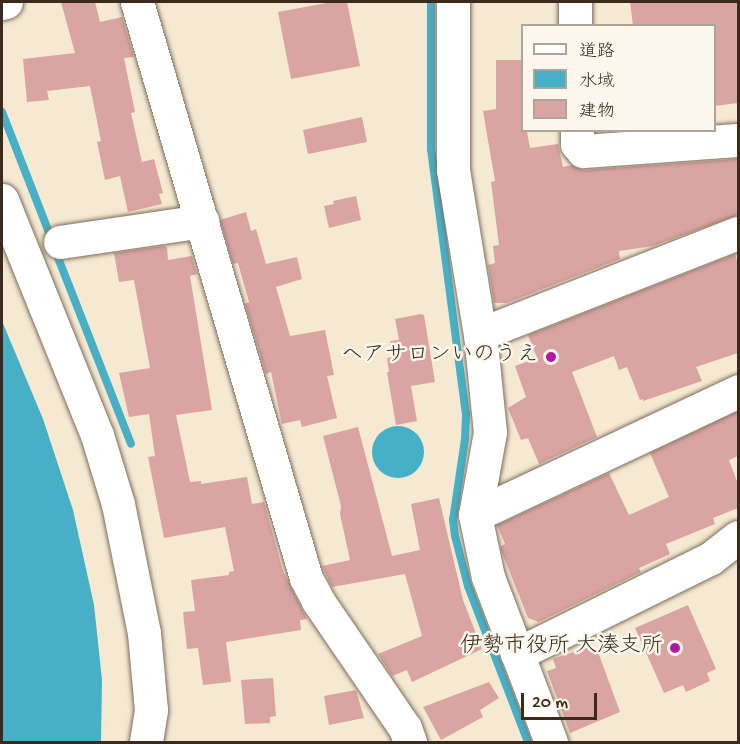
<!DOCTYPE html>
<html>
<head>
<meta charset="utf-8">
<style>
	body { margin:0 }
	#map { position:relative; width:740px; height:744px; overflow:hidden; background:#f5e9d2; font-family:"Gochi Hand","Klee One",sans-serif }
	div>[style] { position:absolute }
	.water>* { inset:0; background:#47b0c6 }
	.round { border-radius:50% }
	.stream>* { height:8px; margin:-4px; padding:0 4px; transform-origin:4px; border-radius:4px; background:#47b0c6 }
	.building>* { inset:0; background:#daa4a2 }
	.roads { filter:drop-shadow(0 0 2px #7c6d5d) drop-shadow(0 0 2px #7c6d5d) }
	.minor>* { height:33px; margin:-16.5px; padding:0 16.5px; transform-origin:16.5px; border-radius:16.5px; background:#fff }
	.dots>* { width:16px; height:16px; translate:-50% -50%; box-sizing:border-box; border:3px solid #fbf7ec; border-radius:50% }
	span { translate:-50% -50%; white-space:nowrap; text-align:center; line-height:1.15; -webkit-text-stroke:5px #fbf7ec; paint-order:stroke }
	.poi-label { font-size:22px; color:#3b2a1e }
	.right { translate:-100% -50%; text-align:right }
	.frame { position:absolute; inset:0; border:3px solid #3b2a1e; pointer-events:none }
	.legend { position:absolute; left:521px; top:24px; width:195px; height:108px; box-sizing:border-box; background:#fbf7ec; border:2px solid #aea59a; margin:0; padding:8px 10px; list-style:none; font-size:18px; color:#3b2a1e }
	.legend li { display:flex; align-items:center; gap:12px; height:30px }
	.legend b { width:30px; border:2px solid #aea59a }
	.scale { position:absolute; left:521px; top:693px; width:76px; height:27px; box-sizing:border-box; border:3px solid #3b2a1e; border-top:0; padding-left:8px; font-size:18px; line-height:21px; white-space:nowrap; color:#3b2a1e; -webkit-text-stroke:4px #fbf7ec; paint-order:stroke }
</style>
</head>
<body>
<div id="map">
	<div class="water">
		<div style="clip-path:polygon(2px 321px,43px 419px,73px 510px,94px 605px,102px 680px,101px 742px,2px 742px)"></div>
		<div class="round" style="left:372px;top:426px;width:52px;height:52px"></div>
	</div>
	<div class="stream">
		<div style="left:431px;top:2px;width:147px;rotate:90deg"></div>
		<div style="left:431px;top:149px;width:267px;rotate:82.5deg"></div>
		<div style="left:466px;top:414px;width:25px;rotate:92deg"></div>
		<div style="left:465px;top:439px;width:82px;rotate:98.4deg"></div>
		<div style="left:453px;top:520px;width:16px;rotate:83deg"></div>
		<div style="left:455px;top:536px;width:52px;rotate:75.4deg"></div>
		<div style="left:468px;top:586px;width:167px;rotate:69deg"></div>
		<div style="left:2px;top:112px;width:135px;rotate:68.7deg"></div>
		<div style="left:55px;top:250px;width:208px;rotate:68.6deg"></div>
	</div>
	<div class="building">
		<div style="clip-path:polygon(61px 2px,95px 2px,100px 22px,122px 17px,134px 57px,124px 58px,135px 112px,131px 113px,142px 162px,154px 159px,163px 193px,159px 194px,162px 204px,128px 212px,120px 176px,105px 180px,97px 142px,101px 141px,90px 86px,47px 91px,49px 100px,27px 102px,23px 59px,75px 53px)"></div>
		<div style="clip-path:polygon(332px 2px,347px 2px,360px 66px,291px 79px,278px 12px)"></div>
		<div style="clip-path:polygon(630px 2px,738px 2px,738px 103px,714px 106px,714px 26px,633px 26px)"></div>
		<div style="clip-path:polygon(496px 60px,522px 60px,522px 132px,527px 132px,530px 148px,558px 144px,563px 167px,572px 165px,584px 170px,737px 159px,738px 215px,653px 246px,619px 251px,620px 259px,507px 303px,494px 303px,488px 265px,495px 263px,493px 246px,499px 245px,491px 182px,495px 181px,483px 111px,496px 109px)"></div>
		<div style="clip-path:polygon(362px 117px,367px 142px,308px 154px,303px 130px)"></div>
		<div style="clip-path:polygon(356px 196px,361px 220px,329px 228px,324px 206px,334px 204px,333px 201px)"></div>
		<div style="clip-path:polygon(246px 212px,251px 231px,256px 229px,266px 264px,297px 257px,302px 279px,276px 287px,290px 336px,325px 330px,334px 375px,327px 376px,337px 418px,302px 427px,300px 420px,282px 424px,271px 372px,266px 374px,245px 304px,249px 302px,238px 263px,233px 264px,220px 220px)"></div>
		<div style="clip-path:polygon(163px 246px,167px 247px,168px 260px,192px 256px,197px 274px,190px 276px,212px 410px,176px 415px,190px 482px,201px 481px,201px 484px,247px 477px,252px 504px,264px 502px,283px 571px,307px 619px,300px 620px,301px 630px,226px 642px,231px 682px,203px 685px,198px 648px,187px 649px,183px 612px,195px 611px,191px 580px,229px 575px,229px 572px,234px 571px,225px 527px,164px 538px,148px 457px,155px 456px,149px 414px,129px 417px,119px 373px,150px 368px,134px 280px,119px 282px,114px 253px)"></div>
		<div style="clip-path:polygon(735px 254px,738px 264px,738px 353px,696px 367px,702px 381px,643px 401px,643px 399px,640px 400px,627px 367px,619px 370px,614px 356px,572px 372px,597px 437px,539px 464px,528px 438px,521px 440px,508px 408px,526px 397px,515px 366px,537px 358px,528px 335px)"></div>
		<div style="clip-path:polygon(421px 314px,424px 315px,435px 382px,411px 386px,417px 421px,396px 425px,387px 372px,389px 372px,387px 358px,393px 357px,390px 341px,399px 340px,395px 319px)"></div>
		<div style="clip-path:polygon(738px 411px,738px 456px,729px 460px,738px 484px,738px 508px,713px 518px,715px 524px,666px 544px,670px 554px,639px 568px,641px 572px,539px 622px,528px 618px,501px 550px,501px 546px,505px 544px,497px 525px,609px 473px,629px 515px,669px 497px,650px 453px)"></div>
		<div style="clip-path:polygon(358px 427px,392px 556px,420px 550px,411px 504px,439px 498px,463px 600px,482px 649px,412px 682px,407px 670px,392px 676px,378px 654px,422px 636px,405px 574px,332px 587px,322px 566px,350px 560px,340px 514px,341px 506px,323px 436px)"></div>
		<div style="clip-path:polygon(688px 605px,716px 669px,707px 673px,710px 681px,686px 692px,683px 685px,664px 693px,635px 628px)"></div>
		<div style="clip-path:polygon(591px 646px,594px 653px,598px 652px,620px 712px,570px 733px,547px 671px,556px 668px,553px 659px)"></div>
		<div style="clip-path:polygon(273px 678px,276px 716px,270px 717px,270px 723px,245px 724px,241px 680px)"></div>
		<div style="clip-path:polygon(489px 682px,499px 698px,480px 710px,483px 717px,441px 740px,423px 707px)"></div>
		<div style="clip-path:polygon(356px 690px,364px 718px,329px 725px,324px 696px)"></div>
	</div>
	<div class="roads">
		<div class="minor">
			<div style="left:137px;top:2px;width:600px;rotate:73.65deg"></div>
			<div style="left:306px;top:578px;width:26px;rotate:62deg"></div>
			<div style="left:318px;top:601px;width:154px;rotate:55.6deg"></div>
			<div style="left:405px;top:728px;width:15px;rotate:70deg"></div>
			<div style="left:453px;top:2px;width:168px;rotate:90deg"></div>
			<div style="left:453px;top:170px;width:166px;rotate:80.7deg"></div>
			<div style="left:480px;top:334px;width:99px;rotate:84.2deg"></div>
			<div style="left:490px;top:432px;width:84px;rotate:100.2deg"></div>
			<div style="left:475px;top:515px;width:63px;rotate:78.2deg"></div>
			<div style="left:488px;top:577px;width:177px;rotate:69.1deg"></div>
			<div style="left:575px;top:2px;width:24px;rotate:90deg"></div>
			<div style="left:2px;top:3px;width:4px;rotate:-14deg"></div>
			<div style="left:577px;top:130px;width:14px;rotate:90deg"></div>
			<div style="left:577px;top:144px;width:9px;rotate:49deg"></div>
			<div style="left:583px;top:151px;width:155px;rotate:-4.1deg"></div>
			<div style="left:2px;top:200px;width:253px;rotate:68deg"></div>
			<div style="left:97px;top:435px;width:72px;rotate:73.1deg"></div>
			<div style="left:118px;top:504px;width:132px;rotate:78.6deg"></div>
			<div style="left:144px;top:633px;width:77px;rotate:84.8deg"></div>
			<div style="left:151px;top:710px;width:32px;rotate:99deg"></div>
			<div style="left:60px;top:242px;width:144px;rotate:-8.4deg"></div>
			<div style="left:480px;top:334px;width:277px;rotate:-21.4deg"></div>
			<div style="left:475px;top:515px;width:291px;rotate:-25.2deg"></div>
			<div style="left:517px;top:654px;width:216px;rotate:-26.3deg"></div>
			<div style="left:711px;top:558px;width:34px;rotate:-38deg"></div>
		</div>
	</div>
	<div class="dots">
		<div style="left:551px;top:357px;background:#b5179e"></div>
		<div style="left:675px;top:648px;background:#b5179e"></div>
	</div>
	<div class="poi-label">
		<span class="right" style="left:539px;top:357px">ヘアサロンいのうえ</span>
		<span class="right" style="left:663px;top:648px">伊勢市役所 大湊支所</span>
	</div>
	<div class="frame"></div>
	<ul class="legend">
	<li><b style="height:8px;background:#fff"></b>道路</li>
	<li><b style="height:16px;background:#47b0c6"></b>水域</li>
	<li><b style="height:16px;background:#daa4a2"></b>建物</li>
	</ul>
	<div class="scale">20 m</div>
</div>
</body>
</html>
